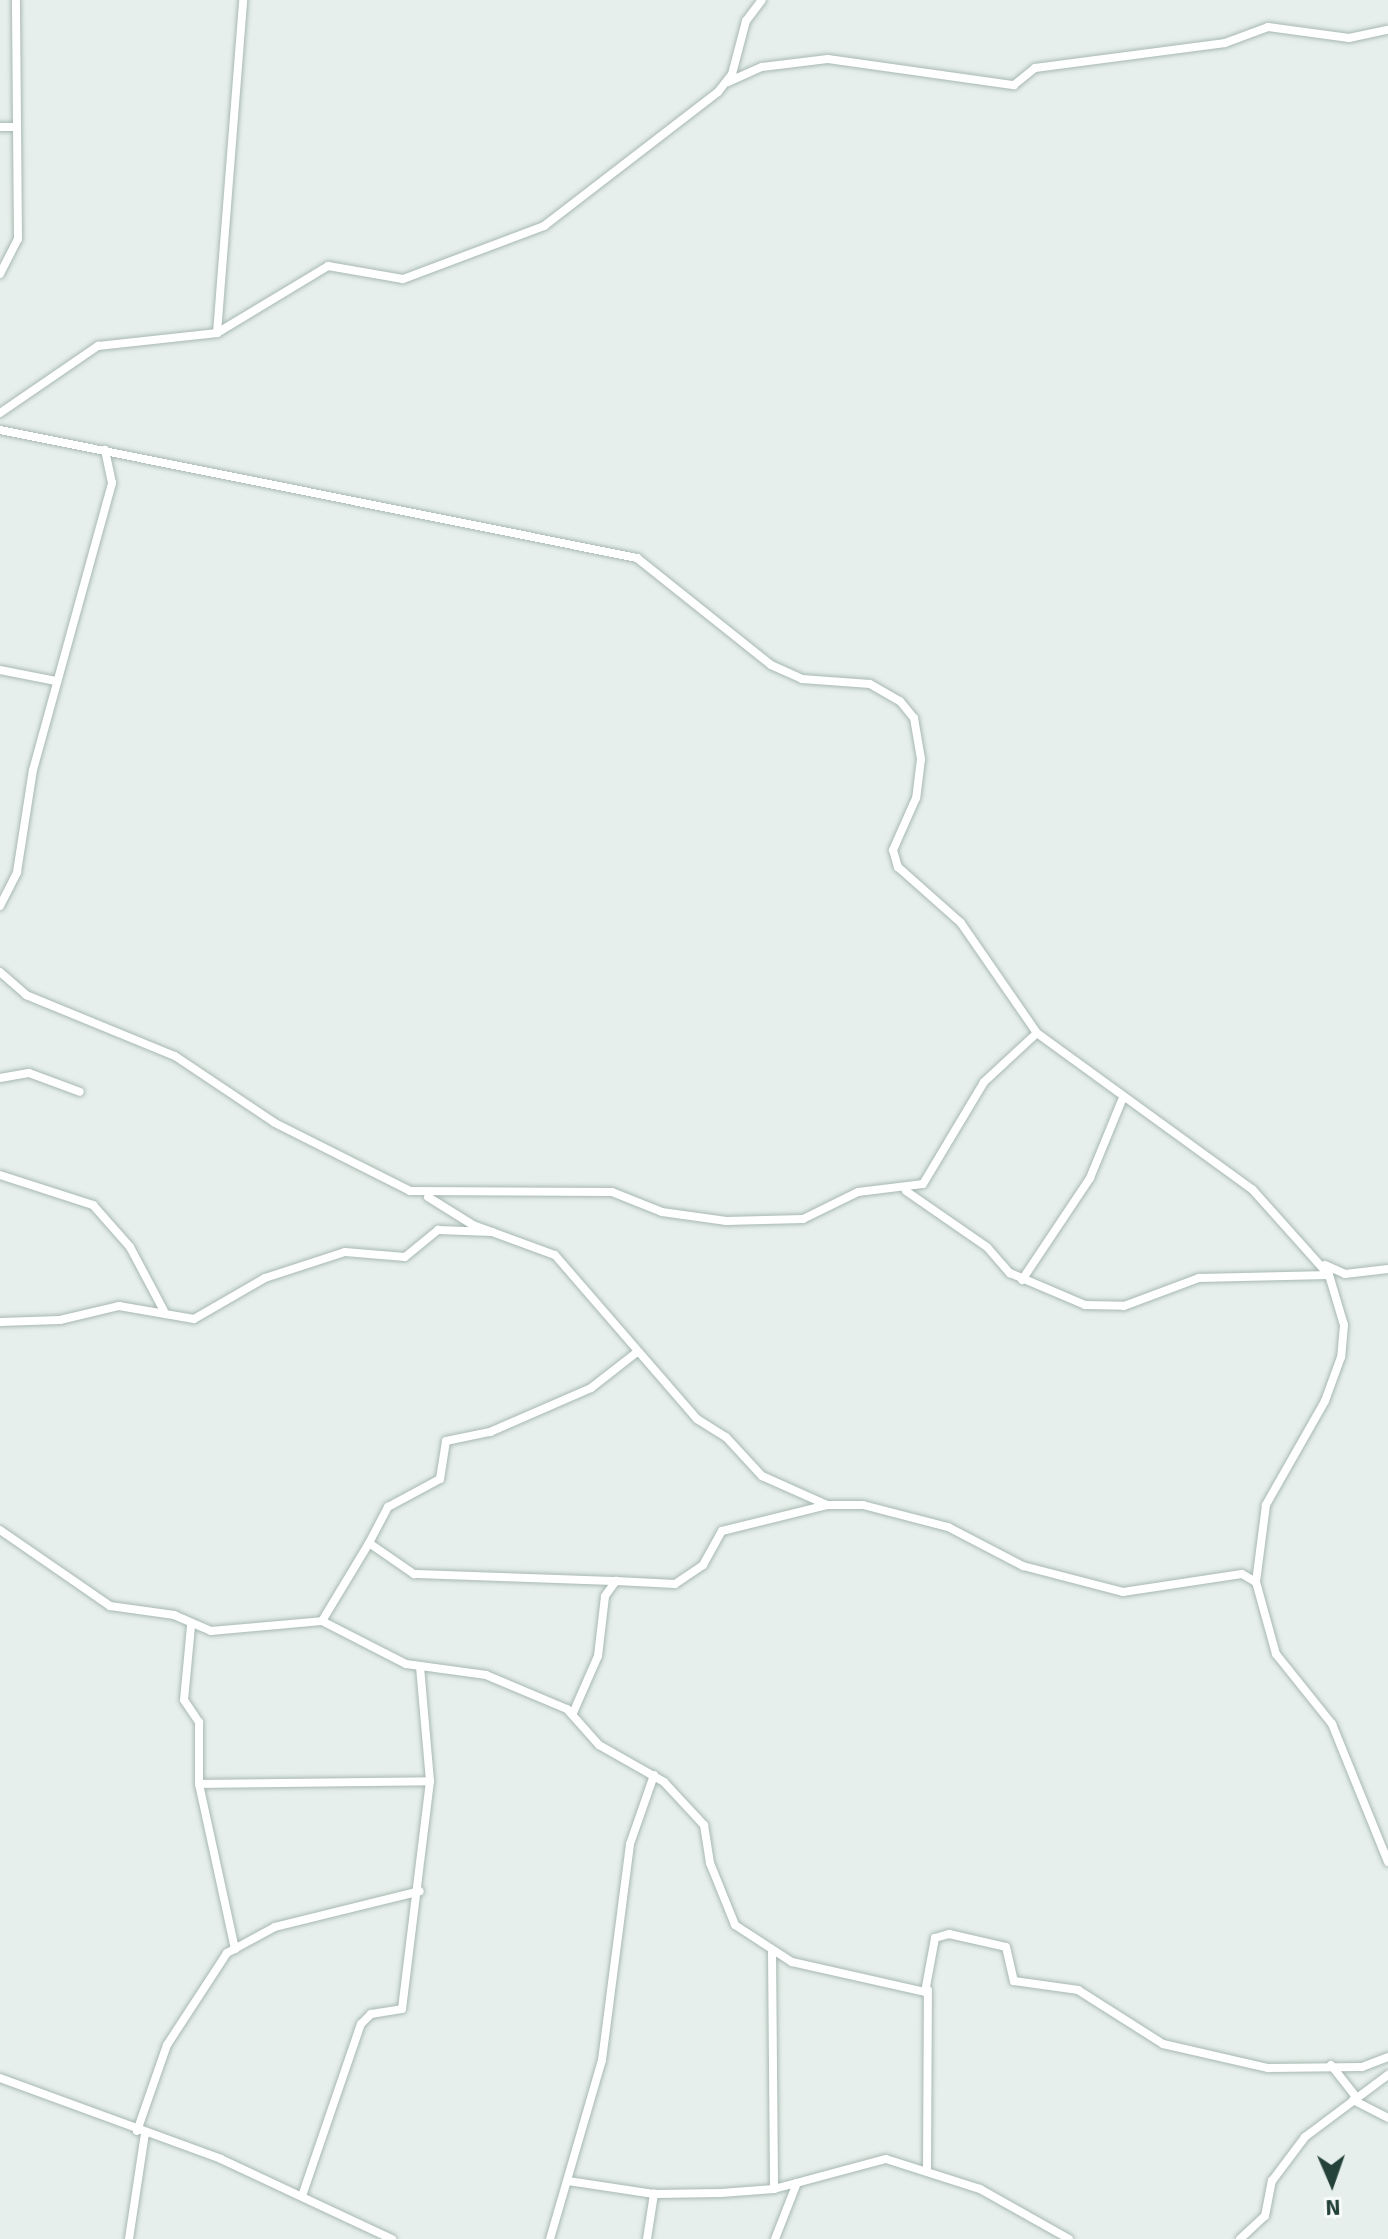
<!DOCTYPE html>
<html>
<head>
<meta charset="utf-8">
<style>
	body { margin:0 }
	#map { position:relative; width:1388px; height:2239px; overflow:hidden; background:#e6efeb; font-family:Signika,sans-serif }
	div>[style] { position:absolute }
	.roads { filter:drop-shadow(0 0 2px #a8b8b2) drop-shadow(0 0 2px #a8b8b2) }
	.street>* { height:8px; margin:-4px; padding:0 4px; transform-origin:4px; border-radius:4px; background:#fff }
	span { translate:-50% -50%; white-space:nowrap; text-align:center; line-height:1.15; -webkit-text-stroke:8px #f7fbf9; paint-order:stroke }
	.north { position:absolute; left:1292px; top:2143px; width:80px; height:80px; -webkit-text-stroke:6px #f7fbf9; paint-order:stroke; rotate:178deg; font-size:22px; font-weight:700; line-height:32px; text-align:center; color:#24423a }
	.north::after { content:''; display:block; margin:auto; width:28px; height:36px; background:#24423a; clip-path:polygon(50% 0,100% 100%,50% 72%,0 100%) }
</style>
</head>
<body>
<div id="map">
	<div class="roads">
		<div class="street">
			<div style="left:728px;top:82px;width:37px;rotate:-24deg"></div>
			<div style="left:762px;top:67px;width:66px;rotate:-6.9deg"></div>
			<div style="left:828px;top:59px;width:188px;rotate:8deg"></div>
			<div style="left:1014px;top:85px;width:27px;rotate:-39deg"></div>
			<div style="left:1035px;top:68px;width:192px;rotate:-7.5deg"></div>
			<div style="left:1225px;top:43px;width:46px;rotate:-20.4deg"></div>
			<div style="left:1268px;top:27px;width:82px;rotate:7.7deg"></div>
			<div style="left:1349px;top:38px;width:40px;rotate:-12deg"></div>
			<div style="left:0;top:127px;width:17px"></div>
			<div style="left:0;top:274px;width:39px;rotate:-63deg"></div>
			<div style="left:18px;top:239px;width:239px;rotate:-90.5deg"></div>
			<div style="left:217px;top:333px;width:334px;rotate:-85.5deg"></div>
			<div style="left:0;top:413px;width:119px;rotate:-34.4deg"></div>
			<div style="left:98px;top:346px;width:120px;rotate:-6.2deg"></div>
			<div style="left:217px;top:333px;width:130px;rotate:-31.1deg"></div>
			<div style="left:328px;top:266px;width:76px;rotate:9.8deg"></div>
			<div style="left:403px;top:279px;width:151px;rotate:-20.6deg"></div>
			<div style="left:544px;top:226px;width:220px;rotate:-37.6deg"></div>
			<div style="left:718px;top:92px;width:23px;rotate:-52deg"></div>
			<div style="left:732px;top:74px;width:55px;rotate:-75.2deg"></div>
			<div style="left:746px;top:21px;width:26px;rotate:-53deg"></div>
			<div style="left:0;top:430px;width:650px;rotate:11.36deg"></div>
			<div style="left:637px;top:558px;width:171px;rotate:38.6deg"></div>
			<div style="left:771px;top:665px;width:34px;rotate:24deg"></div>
			<div style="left:802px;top:679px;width:68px;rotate:4.2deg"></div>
			<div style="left:870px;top:684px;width:34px;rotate:30deg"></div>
			<div style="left:900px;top:701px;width:22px;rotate:51deg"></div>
			<div style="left:914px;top:718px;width:42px;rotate:80.3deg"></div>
			<div style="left:921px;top:759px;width:39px;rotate:97deg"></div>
			<div style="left:916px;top:798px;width:57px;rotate:113.9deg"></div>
			<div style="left:893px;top:850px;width:18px;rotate:74deg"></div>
			<div style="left:898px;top:867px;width:84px;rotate:41.6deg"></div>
			<div style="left:961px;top:923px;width:134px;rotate:55.4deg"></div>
			<div style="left:1037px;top:1033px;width:266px;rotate:36deg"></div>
			<div style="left:1252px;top:1189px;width:115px;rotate:48.2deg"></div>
			<div style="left:1329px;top:1275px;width:52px;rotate:73.3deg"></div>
			<div style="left:1344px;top:1325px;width:32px;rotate:95deg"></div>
			<div style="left:1341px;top:1357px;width:47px;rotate:110deg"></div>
			<div style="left:1325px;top:1401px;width:120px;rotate:119.6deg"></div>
			<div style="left:1266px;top:1505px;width:78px;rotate:97.4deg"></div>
			<div style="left:0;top:670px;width:57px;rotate:11.1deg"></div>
			<div style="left:0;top:906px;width:38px;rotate:-63deg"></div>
			<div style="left:17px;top:872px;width:103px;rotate:-81.1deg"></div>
			<div style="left:33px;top:770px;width:298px;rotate:-74.6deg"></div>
			<div style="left:112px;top:483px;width:34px;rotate:-102deg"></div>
			<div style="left:0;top:972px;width:35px;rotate:41deg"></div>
			<div style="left:26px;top:995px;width:161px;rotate:22.3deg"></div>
			<div style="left:175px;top:1056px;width:120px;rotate:33.8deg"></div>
			<div style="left:275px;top:1123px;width:151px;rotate:26.7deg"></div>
			<div style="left:410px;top:1191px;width:202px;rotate:0.3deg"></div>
			<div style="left:612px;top:1192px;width:54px;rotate:21.8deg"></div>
			<div style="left:662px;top:1212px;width:65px;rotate:8deg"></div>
			<div style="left:726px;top:1221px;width:77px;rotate:-1.5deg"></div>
			<div style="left:803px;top:1219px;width:61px;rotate:-26.1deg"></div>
			<div style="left:858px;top:1192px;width:65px;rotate:-7deg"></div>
			<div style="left:923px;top:1184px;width:119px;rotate:-59.1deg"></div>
			<div style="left:984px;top:1082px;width:72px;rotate:-42.8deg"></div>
			<div style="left:0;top:1078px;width:29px;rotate:-10deg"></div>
			<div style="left:29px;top:1073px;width:54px;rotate:20.4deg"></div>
			<div style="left:0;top:1175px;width:98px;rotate:17.9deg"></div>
			<div style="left:93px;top:1205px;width:56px;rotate:48.6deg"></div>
			<div style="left:130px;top:1247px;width:72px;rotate:62deg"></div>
			<div style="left:906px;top:1191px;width:98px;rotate:34.7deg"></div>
			<div style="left:987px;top:1247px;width:35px;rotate:49deg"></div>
			<div style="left:1010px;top:1273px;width:82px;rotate:23.1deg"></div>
			<div style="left:1085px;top:1305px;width:39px;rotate:1deg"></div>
			<div style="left:1124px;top:1306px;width:80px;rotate:-20.5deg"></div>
			<div style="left:1199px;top:1278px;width:130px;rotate:-1.3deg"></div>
			<div style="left:428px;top:1197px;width:53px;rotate:31.9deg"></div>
			<div style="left:473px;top:1225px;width:87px;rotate:20.1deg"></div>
			<div style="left:555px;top:1255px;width:217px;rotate:49.1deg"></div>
			<div style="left:697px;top:1419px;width:34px;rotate:32deg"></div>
			<div style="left:726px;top:1437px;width:53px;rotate:47.3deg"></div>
			<div style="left:762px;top:1476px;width:71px;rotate:24deg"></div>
			<div style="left:1325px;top:1265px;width:22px;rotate:24deg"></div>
			<div style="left:1345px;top:1274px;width:43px;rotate:-6.6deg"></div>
			<div style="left:1022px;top:1280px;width:123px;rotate:-56.3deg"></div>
			<div style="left:1090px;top:1178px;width:84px;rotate:-67.7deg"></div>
			<div style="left:0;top:1322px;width:60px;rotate:-1.9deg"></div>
			<div style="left:60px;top:1320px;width:61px;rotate:-13.3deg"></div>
			<div style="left:119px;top:1306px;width:76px;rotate:9.8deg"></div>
			<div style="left:194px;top:1319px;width:82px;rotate:-30deg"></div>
			<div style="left:265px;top:1278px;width:84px;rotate:-18deg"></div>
			<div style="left:345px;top:1252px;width:60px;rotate:4.8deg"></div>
			<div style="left:405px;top:1257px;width:43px;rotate:-39.3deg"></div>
			<div style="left:438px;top:1230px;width:54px;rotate:2.1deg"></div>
			<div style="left:0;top:1530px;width:134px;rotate:34.6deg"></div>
			<div style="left:110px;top:1606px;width:65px;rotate:8deg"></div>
			<div style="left:174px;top:1615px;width:40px;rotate:23.4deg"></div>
			<div style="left:211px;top:1631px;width:111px;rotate:-5.1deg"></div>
			<div style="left:322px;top:1621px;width:94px;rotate:27.1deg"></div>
			<div style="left:406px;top:1664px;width:81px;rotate:7.8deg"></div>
			<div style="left:486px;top:1675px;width:88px;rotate:22.8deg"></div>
			<div style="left:567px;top:1709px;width:48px;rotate:48.4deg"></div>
			<div style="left:599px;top:1745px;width:75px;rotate:29.6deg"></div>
			<div style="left:664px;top:1782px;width:59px;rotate:47.1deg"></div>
			<div style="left:704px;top:1825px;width:38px;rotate:81deg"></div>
			<div style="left:710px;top:1863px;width:67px;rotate:68deg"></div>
			<div style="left:735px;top:1925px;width:68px;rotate:33deg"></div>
			<div style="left:792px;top:1962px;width:136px;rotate:12.7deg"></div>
			<div style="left:925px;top:1992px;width:55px;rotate:-79.5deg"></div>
			<div style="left:935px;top:1938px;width:15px;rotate:-16deg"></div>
			<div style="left:949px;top:1934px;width:58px;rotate:12.8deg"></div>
			<div style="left:1006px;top:1947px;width:35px;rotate:77deg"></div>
			<div style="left:1014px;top:1981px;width:65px;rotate:8deg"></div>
			<div style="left:1078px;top:1990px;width:101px;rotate:32.4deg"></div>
			<div style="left:1163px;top:2044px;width:108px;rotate:12.9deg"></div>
			<div style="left:1268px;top:2068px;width:94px;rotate:-0.6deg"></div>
			<div style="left:1362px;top:2067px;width:28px;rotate:-21deg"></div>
			<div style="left:369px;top:1543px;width:41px;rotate:-62.2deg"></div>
			<div style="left:388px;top:1507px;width:59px;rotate:-28.3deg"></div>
			<div style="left:440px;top:1479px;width:38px;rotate:-81deg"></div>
			<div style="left:446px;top:1441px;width:45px;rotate:-11.6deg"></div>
			<div style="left:490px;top:1432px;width:110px;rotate:-23.5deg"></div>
			<div style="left:591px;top:1388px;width:58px;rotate:-38deg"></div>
			<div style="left:322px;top:1621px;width:91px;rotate:-58.9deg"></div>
			<div style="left:369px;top:1543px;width:55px;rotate:34.6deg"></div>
			<div style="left:414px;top:1574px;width:202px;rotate:2deg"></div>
			<div style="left:191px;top:1626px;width:74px;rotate:95.4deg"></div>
			<div style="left:184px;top:1700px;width:27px;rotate:56deg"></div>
			<div style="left:199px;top:1722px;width:62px;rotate:90deg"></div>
			<div style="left:199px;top:1784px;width:169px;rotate:77.7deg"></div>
			<div style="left:573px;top:1713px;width:62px;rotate:-66.3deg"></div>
			<div style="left:598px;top:1656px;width:60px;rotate:-83.3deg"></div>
			<div style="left:605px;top:1596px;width:19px;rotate:-54deg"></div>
			<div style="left:616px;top:1581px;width:59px;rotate:2.9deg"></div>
			<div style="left:675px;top:1584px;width:34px;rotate:-34deg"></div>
			<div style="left:703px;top:1565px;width:39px;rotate:-61deg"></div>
			<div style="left:722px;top:1531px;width:108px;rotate:-13.9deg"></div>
			<div style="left:827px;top:1505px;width:36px"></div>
			<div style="left:863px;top:1505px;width:88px;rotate:14.5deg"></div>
			<div style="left:948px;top:1527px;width:85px;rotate:27.5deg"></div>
			<div style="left:1023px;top:1566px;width:103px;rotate:14.6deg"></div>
			<div style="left:1123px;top:1592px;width:120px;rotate:-8.6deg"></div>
			<div style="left:1242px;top:1574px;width:16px;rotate:30deg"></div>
			<div style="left:1256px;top:1582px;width:75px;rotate:74.5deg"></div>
			<div style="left:1276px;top:1654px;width:90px;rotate:51.3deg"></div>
			<div style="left:1332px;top:1724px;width:149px;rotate:67.9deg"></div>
			<div style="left:199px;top:1784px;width:231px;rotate:-0.7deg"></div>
			<div style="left:772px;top:1952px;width:237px;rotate:89.5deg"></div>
			<div style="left:1331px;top:2065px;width:42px;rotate:51.8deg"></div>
			<div style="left:0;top:2078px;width:235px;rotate:20.1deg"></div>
			<div style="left:221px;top:2159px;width:189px;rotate:25.1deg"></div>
			<div style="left:1353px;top:2100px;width:39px;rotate:27deg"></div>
			<div style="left:137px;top:2131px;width:91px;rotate:-70.8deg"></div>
			<div style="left:167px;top:2045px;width:110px;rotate:-56.9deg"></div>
			<div style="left:227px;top:1953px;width:55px;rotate:-28.4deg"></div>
			<div style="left:275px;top:1927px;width:149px;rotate:-13.9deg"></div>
			<div style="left:927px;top:2169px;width:179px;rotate:-89.7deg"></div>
			<div style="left:568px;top:2181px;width:87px;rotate:8.6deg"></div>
			<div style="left:654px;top:2194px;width:67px;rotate:-0.9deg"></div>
			<div style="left:721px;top:2193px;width:53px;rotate:-4.3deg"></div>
			<div style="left:774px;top:2189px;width:116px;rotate:-15deg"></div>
			<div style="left:886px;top:2159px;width:99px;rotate:17.7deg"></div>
			<div style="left:980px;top:2189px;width:102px;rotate:29.3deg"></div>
			<div style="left:302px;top:2196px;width:182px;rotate:-71.1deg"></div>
			<div style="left:361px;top:2024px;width:14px;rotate:-45deg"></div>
			<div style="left:371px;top:2014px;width:31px;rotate:-9deg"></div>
			<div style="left:402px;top:2009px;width:230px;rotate:-83deg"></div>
			<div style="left:430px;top:1781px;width:114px;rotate:-95deg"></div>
			<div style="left:129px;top:2239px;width:107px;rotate:-81.4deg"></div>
			<div style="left:550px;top:2239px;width:186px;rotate:-73.8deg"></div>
			<div style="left:602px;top:2060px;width:218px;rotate:-82.6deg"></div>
			<div style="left:630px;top:1844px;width:73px;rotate:-70.8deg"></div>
			<div style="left:647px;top:2239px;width:46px;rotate:-81.2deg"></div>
			<div style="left:775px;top:2239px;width:60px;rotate:-68.6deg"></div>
			<div style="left:1240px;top:2239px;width:34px;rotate:-43deg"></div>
			<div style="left:1265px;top:2216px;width:36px;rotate:-79deg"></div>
			<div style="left:1272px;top:2181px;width:55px;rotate:-53.1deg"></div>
			<div style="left:1305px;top:2137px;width:104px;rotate:-36.8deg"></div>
		</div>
	</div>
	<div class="north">N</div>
</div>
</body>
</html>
